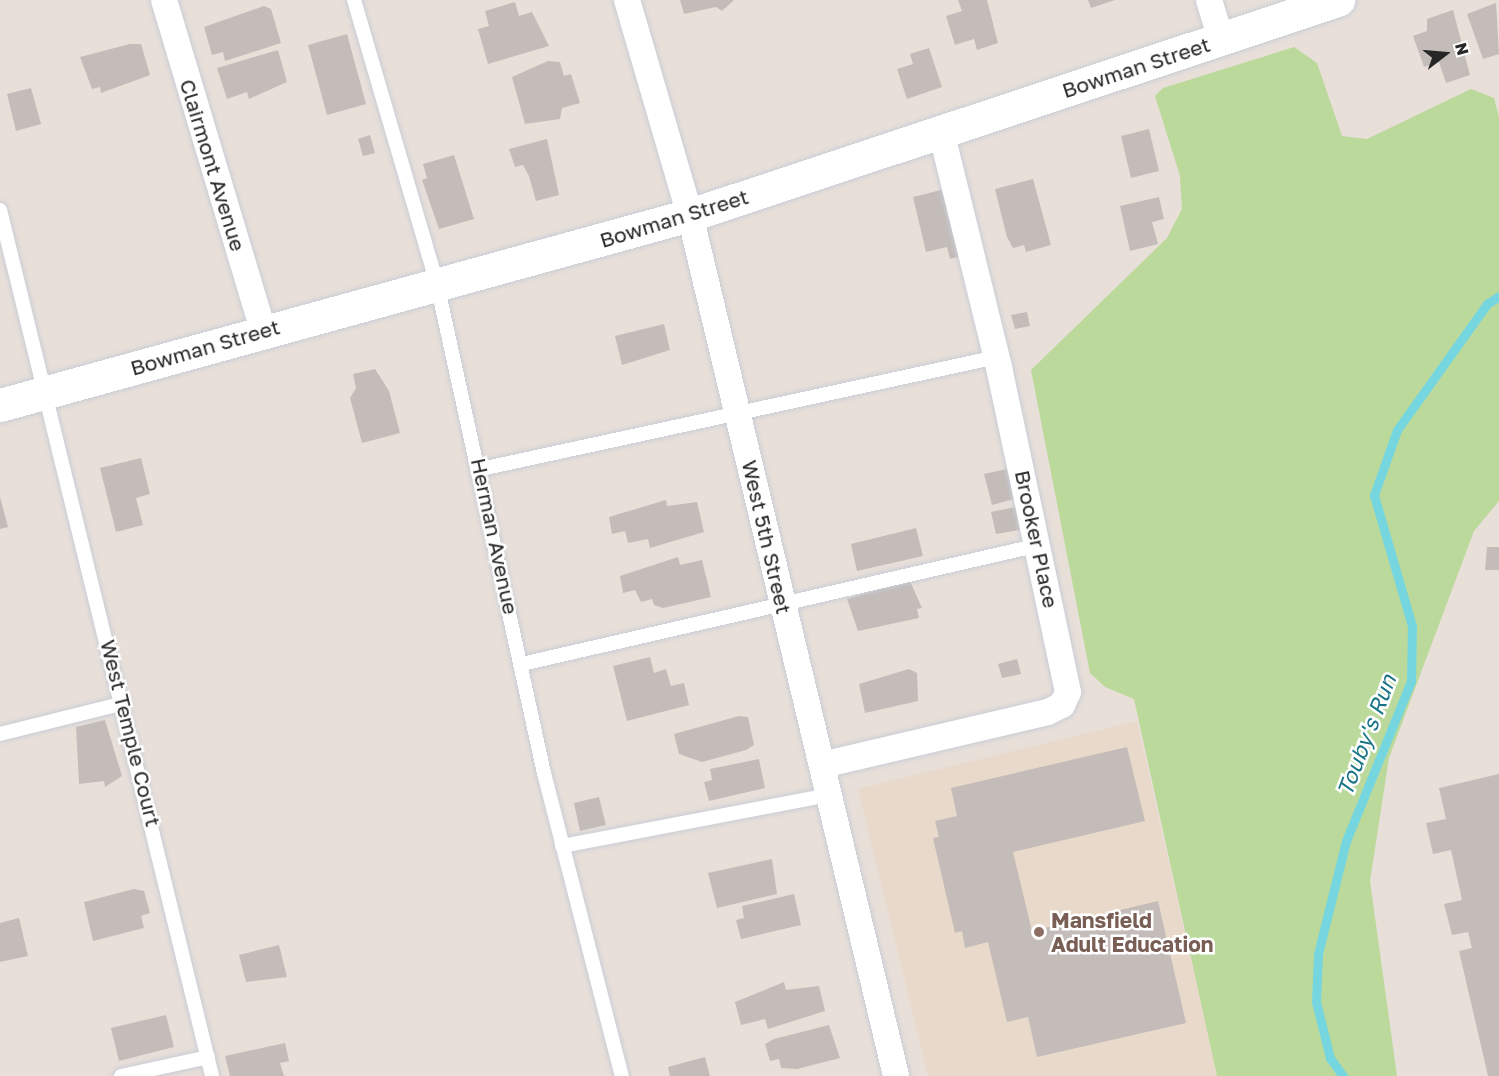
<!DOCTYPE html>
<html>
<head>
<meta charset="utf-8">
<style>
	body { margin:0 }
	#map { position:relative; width:1499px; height:1076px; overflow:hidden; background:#e8dfd9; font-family:"Golos Text",sans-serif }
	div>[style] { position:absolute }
	.education>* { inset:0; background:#e8d9ca }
	.green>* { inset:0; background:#bbd99b }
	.stream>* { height:9px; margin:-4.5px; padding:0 4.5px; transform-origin:4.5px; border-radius:4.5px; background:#76d6e0 }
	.building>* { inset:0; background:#c3bcb9 }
	.roads { filter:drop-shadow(0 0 2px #c8cdd7) drop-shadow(0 0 2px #c8cdd7) }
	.lane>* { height:14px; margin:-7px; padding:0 7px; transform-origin:7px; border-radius:7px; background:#fff }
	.street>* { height:26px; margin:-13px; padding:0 13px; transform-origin:13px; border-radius:13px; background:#fff }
	.secondary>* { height:33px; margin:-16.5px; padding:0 16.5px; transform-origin:16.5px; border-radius:16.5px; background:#fff }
	.dots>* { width:16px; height:16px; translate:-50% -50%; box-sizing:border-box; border:3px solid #fff; border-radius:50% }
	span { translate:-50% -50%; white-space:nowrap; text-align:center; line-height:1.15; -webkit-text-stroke:5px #fff; paint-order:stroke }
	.street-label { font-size:21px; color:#272727 }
	.education-label { font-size:21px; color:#785e54; font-weight:700 }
	.left { translate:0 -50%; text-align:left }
	.water-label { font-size:22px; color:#1b7486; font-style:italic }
	.north { position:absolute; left:1415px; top:24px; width:60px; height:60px; -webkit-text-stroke:4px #fff; paint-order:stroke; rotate:74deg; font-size:16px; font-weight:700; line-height:24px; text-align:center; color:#272727 }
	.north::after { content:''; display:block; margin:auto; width:21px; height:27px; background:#272727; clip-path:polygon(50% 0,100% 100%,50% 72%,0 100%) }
</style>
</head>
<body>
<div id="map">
	<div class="education">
		<div style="clip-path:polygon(1137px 721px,1217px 1076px,928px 1076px,858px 789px)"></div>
	</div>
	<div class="green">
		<div style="clip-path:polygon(1294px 47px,1317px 63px,1342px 136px,1367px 139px,1471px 89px,1494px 98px,1499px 117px,1499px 501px,1474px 531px,1389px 758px,1370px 881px,1397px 1076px,1217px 1076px,1134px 699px,1105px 687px,1090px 673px,1031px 370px,1167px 238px,1182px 209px,1180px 176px,1155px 96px,1163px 88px)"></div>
	</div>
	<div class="stream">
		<div style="left:1343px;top:1076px;width:22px;rotate:-126deg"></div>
		<div style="left:1330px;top:1058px;width:58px;rotate:-104deg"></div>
		<div style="left:1316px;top:1002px;width:48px;rotate:-87.6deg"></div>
		<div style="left:1318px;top:954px;width:116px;rotate:-76.1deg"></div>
		<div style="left:1346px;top:841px;width:173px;rotate:-67.9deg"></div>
		<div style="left:1411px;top:681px;width:55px;rotate:-89deg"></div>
		<div style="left:1412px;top:626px;width:136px;rotate:-106.2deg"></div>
		<div style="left:1374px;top:495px;width:69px;rotate:-70.5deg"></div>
		<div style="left:1397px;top:430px;width:155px;rotate:-54.5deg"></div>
		<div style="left:1487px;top:304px;width:14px;rotate:-34deg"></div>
	</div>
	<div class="building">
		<div style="clip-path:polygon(680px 0,734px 0,722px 11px,716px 7px,684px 14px)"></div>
		<div style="clip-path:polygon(958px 0,987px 0,998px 43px,977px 50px,974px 39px,955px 45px,946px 16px,962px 11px)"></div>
		<div style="clip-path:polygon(1088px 0,1115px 0,1091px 8px)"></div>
		<div style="clip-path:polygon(515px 2px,519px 16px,532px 12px,549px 46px,488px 64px,478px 29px,489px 26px,485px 11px)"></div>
		<div style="clip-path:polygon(1496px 3px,1499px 54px,1483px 59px,1467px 14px)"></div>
		<div style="clip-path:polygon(264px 6px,271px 9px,281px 43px,225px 61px,223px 52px,212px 55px,204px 27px)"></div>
		<div style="clip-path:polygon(1453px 10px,1470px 75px,1446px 83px,1439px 62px,1424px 67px,1413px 36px,1427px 31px,1427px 19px)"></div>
		<div style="clip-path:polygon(347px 34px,366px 104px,327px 115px,308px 45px)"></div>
		<div style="clip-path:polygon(130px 44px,141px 44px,150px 75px,101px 93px,100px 87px,92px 89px,80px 57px)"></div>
		<div style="clip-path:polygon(929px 48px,942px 87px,907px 99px,897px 69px,913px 64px,910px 54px)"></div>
		<div style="clip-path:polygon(278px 50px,287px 82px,249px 99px,247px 92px,227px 99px,217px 68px)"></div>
		<div style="clip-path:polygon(548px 61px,560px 62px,564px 76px,571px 74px,580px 103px,562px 108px,560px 119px,525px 124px,512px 77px)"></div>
		<div style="clip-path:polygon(31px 88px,41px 124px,16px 131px,7px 94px)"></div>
		<div style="clip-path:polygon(1149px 129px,1159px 171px,1131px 178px,1121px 136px)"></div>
		<div style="clip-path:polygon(370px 135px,375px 153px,363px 156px,358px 139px)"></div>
		<div style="clip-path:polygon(547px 139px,559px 195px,536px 201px,529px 176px,523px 165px,515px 167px,509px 149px)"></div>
		<div style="clip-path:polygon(454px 155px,474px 219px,439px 229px,422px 180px,427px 178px,423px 164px)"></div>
		<div style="clip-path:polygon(1033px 179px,1051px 245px,1026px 252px,1024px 245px,1013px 248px,1007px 237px,995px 189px)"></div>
		<div style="clip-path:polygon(945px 189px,961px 256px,950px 259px,947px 247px,926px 252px,913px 197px)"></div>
		<div style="clip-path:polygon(1159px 197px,1164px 219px,1152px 222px,1158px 244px,1130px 251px,1120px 206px)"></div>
		<div style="clip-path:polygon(1027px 312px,1030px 326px,1015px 329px,1011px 315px)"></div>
		<div style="clip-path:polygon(664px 324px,670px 350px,622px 365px,615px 336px)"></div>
		<div style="clip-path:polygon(375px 369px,389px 391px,400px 433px,362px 443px,350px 398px,356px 388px,353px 374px)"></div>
		<div style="clip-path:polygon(141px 458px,150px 494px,136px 498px,143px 525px,116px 532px,100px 468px)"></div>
		<div style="clip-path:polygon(1011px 468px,1018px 498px,992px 505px,984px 474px)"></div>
		<div style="clip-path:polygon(0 497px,8px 527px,0 529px)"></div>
		<div style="clip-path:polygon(666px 500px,667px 506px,697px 502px,704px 532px,650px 548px,648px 539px,628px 543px,625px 531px,612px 534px,609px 517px)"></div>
		<div style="clip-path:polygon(1020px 506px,1025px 529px,996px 534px,991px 512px)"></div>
		<div style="clip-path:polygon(916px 528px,923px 556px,857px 571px,851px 544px)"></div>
		<div style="clip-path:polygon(1487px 547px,1499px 547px,1499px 570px,1485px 570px)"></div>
		<div style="clip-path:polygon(678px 557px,680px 565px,702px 560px,711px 597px,663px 608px,654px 605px,652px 599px,641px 602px,635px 590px,623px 593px,620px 576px)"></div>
		<div style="clip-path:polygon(909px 579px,922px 608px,917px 609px,919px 618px,858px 631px,847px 599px)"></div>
		<div style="clip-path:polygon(650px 657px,654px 673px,666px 669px,671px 686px,684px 683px,689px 705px,627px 721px,613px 666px)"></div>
		<div style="clip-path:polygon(1017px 659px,1021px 674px,1002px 678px,998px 664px)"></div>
		<div style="clip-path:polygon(909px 669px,917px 673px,918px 701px,865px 713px,859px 684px)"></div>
		<div style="clip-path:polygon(739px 716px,748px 717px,754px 745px,746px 750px,702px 762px,679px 754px,674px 734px)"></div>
		<div style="clip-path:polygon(105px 720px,122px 776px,105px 787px,104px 781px,79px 784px,76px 727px)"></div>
		<div style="clip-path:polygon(1127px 747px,1145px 821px,1013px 852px,1032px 931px,1158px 901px,1186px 1023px,1037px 1057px,1028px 1017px,1007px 1022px,988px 942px,965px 948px,962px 931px,955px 933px,933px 838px,939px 837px,935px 821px,957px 816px,951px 788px)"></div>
		<div style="clip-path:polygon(759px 759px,765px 788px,709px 801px,704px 782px,712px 780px,710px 769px)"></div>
		<div style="clip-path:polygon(1499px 774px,1499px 1076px,1488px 1076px,1459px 951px,1472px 948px,1468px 932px,1452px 935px,1444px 904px,1462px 900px,1451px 850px,1433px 854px,1426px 823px,1446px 819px,1439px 788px)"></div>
		<div style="clip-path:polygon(599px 797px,606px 825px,580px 831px,574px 803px)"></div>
		<div style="clip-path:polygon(772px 859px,777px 894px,717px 908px,708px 873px)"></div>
		<div style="clip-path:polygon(134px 889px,144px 891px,150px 913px,141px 916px,144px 928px,93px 941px,84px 902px)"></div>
		<div style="clip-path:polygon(794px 894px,801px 925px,741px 939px,736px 920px,744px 918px,742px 906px)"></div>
		<div style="clip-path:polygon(19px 918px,28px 956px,0 962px,0 923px)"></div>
		<div style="clip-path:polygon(279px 945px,287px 977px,246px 982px,239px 955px)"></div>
		<div style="clip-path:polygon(784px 982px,786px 990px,819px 986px,825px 1011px,768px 1029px,765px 1019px,741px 1025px,735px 1002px)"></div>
		<div style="clip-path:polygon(166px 1015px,174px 1047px,119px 1061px,111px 1028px)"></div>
		<div style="clip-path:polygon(829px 1025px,840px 1058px,797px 1069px,781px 1068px,779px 1059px,770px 1061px,765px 1044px,774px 1039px)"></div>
		<div style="clip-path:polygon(285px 1043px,289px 1061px,280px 1063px,284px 1076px,230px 1076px,225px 1056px)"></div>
		<div style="clip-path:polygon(705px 1057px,710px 1076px,670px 1076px,668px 1067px)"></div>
	</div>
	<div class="roads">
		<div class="lane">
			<div style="left:354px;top:0;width:296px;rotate:73.7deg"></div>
			<div style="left:437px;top:284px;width:501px;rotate:77.66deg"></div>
			<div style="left:544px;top:773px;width:313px;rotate:75.6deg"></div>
			<div style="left:0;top:210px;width:892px;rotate:76.24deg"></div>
			<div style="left:481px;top:469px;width:528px;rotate:-12.25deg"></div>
			<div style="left:522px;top:664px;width:531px;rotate:-12.96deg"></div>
			<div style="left:0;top:734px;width:128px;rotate:-14deg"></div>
			<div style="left:562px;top:846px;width:272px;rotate:-10.8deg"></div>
			<div style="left:121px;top:1076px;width:89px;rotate:-12.3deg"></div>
		</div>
		<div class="street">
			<div style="left:164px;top:0;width:345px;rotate:73.3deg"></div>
			<div style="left:627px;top:0;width:224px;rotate:73.7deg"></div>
			<div style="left:690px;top:215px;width:885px;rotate:76.54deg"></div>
			<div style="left:1209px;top:0;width:41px;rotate:72.9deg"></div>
			<div style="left:822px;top:765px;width:232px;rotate:-13.2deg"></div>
			<div style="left:1048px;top:712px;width:16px;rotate:-27deg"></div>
			<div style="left:1062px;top:705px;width:14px;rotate:-65deg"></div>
			<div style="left:1068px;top:692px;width:332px;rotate:-102deg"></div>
			<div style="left:999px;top:367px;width:243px;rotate:-103.8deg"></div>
		</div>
		<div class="secondary">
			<div style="left:0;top:405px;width:716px;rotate:-15.4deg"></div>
			<div style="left:690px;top:215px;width:683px;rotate:-18.36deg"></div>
		</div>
	</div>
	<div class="dots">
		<div style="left:1039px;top:932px;background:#8d6e63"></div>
	</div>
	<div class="street-label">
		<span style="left:1136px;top:67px;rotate:-18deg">Bowman Street</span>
		<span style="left:213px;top:165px;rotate:73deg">Clairmont Avenue</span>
		<span style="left:674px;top:218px;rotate:-17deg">Bowman Street</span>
		<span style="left:205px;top:347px;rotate:-16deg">Bowman Street</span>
		<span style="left:495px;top:536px;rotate:78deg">Herman Avenue</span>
		<span style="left:767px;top:537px;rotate:77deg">West 5th Street</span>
		<span style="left:1037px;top:539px;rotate:78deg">Brooker Place</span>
		<span style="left:131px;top:733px;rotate:76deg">West Temple Court</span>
	</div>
	<div class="education-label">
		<span class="left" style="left:1051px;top:932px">Mansfield<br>Adult Education</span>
	</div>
	<div class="water-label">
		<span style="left:1366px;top:735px;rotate:-69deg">Touby's Run</span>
	</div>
	<div class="north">N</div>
</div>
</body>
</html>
